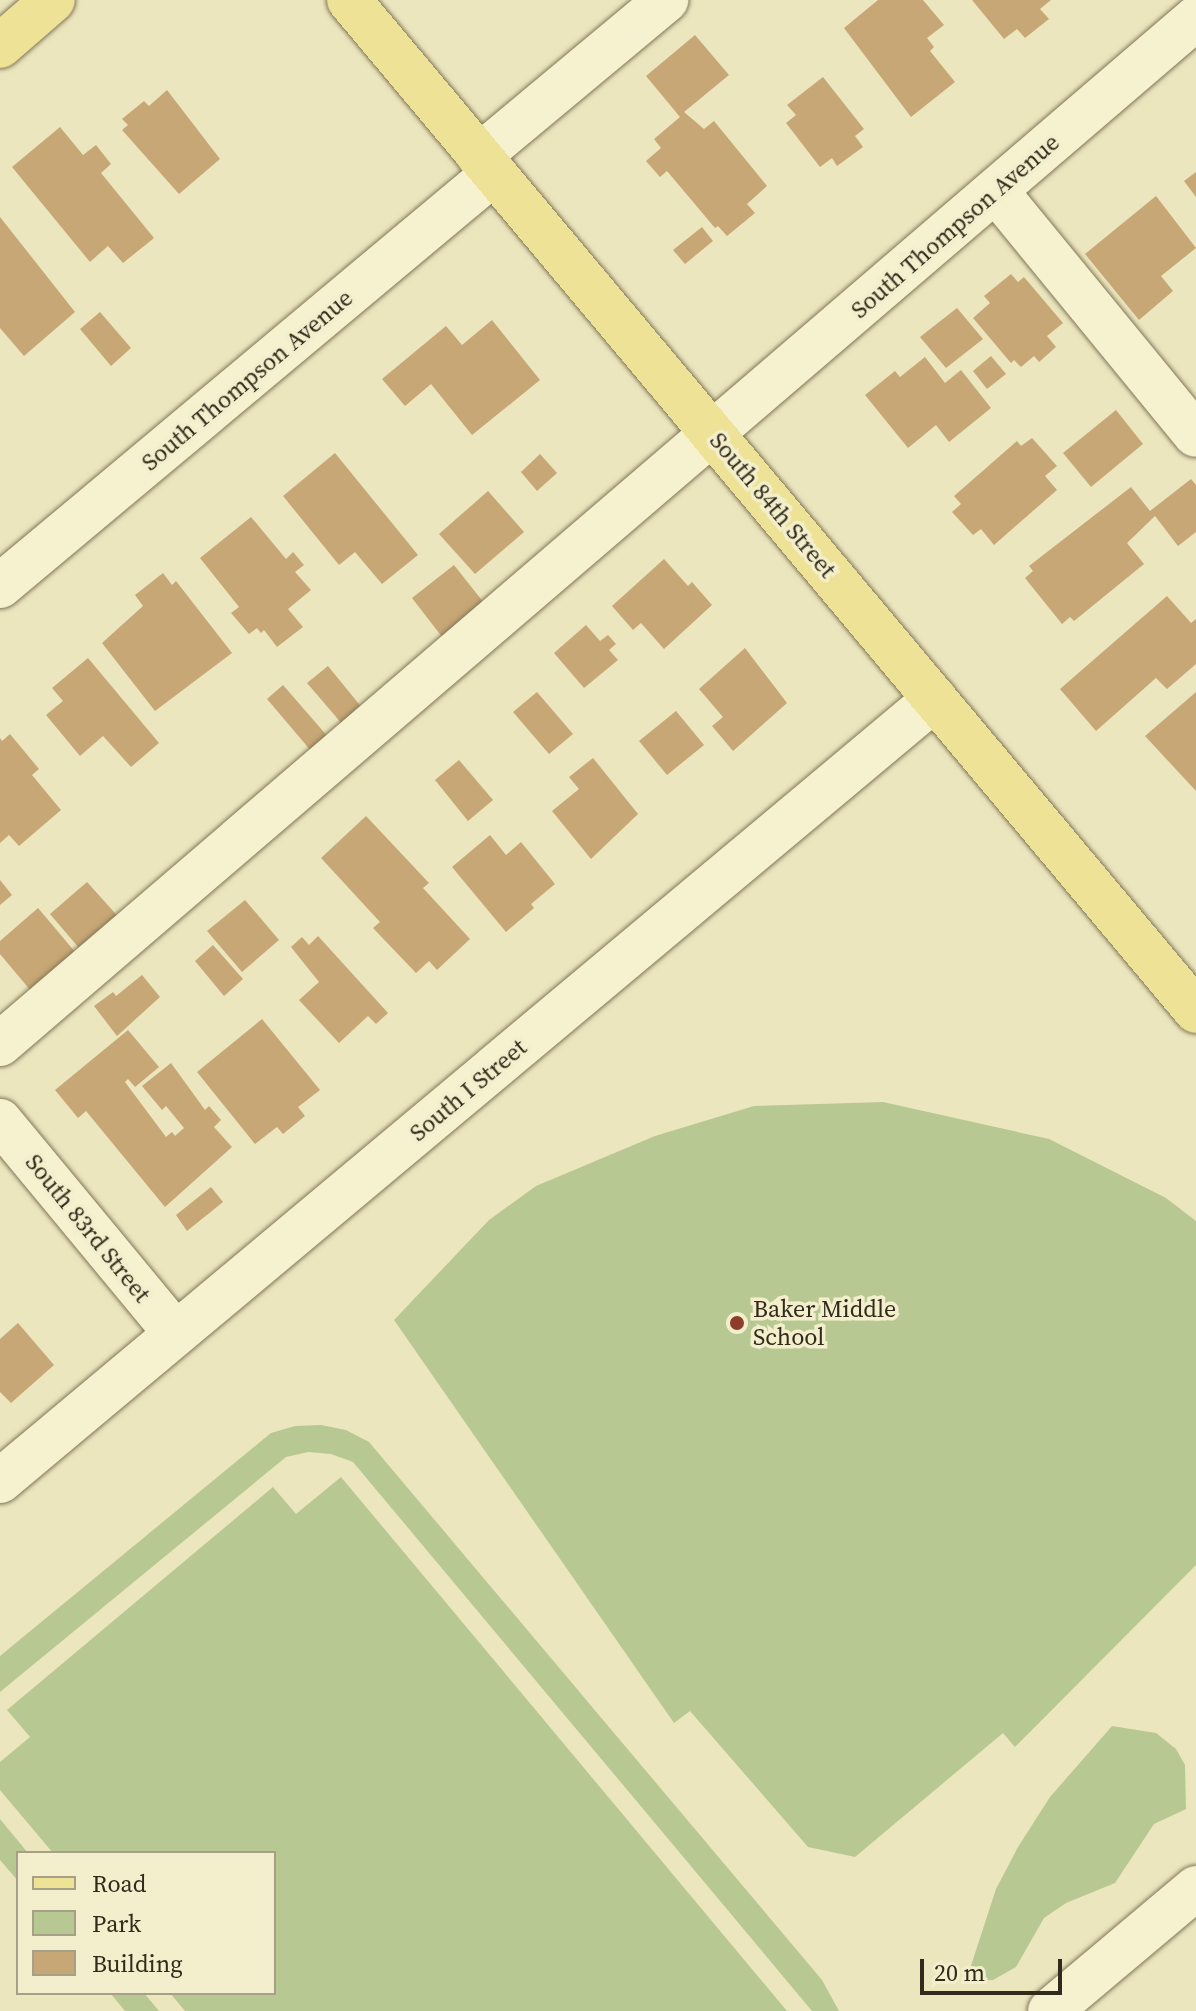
<!DOCTYPE html>
<html>
<head>
<meta charset="utf-8">
<style>
	body { margin:0 }
	#map { position:relative; width:1196px; height:2011px; overflow:hidden; background:#ebe6be; font-family:"Source Serif 4",serif }
	div>[style] { position:absolute }
	.green>* { inset:0; background:#b8c893 }
	.building>* { inset:0; background:#c7a775 }
	.roads { filter:drop-shadow(0 0 2px #827658) drop-shadow(0 0 2px #827658) }
	.minor>* { height:44px; margin:-22px; padding:0 22px; transform-origin:22px; border-radius:22px; background:#f6f2d0 }
	.major>* { height:44px; margin:-22px; padding:0 22px; transform-origin:22px; border-radius:22px; background:#ede296 }
	.dots>* { width:22px; height:22px; translate:-50% -50%; box-sizing:border-box; border:4px solid #f3efcd; border-radius:50% }
	span { translate:-50% -50%; white-space:nowrap; text-align:center; line-height:1.15; -webkit-text-stroke:7px #f3efcd; paint-order:stroke }
	.street-label { font-size:24px; color:#322b1c }
	.poi-label { font-size:24px; color:#322b1c }
	.left { translate:0 -50%; text-align:left }
	.legend { position:absolute; left:16px; top:1851px; width:260px; height:144px; box-sizing:border-box; background:#f3efcd; border:2px solid #a6a186; margin:0; padding:10px 14px; list-style:none; font-size:24px; color:#322b1c }
	.legend li { display:flex; align-items:center; gap:16px; height:40px }
	.legend b { width:40px; border:2px solid #a6a186 }
	.scale { position:absolute; left:920px; top:1959px; width:142px; height:36px; box-sizing:border-box; border:4px solid #322b1c; border-top:0; padding-left:10px; font-size:24px; line-height:28px; white-space:nowrap; color:#322b1c; -webkit-text-stroke:6px #f3efcd; paint-order:stroke }
</style>
</head>
<body>
<div id="map">
	<div class="green">
		<div style="clip-path:polygon(883px 1102px,1049px 1139px,1166px 1198px,1196px 1221px,1196px 1565px,1015px 1747px,1003px 1733px,855px 1857px,808px 1847px,690px 1711px,674px 1723px,394px 1320px,489px 1220px,536px 1186px,655px 1136px,754px 1106px)"></div>
		<div style="clip-path:polygon(321px 1425px,346px 1430px,369px 1442px,822px 1980px,839px 2011px,812px 2011px,353px 1462px,331px 1454px,308px 1452px,286px 1457px,0 1692px,0 1656px,271px 1433px,295px 1426px)"></div>
		<div style="clip-path:polygon(341px 1477px,787px 2011px,185px 2011px,170px 1993px,274px 1993px,274px 1853px,53px 1853px,0 1790px,0 1762px,30px 1737px,7px 1710px,273px 1487px,296px 1514px)"></div>
		<div style="clip-path:polygon(1112px 1726px,1156px 1733px,1176px 1749px,1185px 1765px,1186px 1809px,1154px 1824px,1115px 1883px,1066px 1903px,1044px 1918px,1016px 1967px,993px 1980px,966px 1981px,996px 1889px,1018px 1847px,1050px 1797px)"></div>
		<div style="clip-path:polygon(0 1819px,28px 1853px,18px 1853px,18px 1881px,0 1860px)"></div>
		<div style="clip-path:polygon(110px 1993px,144px 1993px,159px 2011px,125px 2011px)"></div>
	</div>
	<div class="building">
		<div style="clip-path:polygon(878px 0,923px 0,944px 25px,927px 38px,934px 47px,930px 51px,955px 82px,911px 117px,844px 28px)"></div>
		<div style="clip-path:polygon(972px 0,1051px 0,1040px 9px,1049px 19px,1025px 38px,1017px 29px,1004px 39px)"></div>
		<div style="clip-path:polygon(695px 35px,729px 75px,684px 112px,704px 129px,714px 121px,767px 186px,747px 204px,755px 213px,727px 236px,718px 226px,715px 228px,667px 171px,660px 177px,646px 161px,661px 148px,654px 139px,680px 117px,646px 76px)"></div>
		<div style="clip-path:polygon(823px 77px,864px 129px,855px 136px,863px 147px,837px 166px,832px 158px,820px 167px,786px 123px,796px 115px,787px 105px)"></div>
		<div style="clip-path:polygon(167px 90px,220px 159px,179px 194px,122px 130px,128px 125px,122px 119px,144px 101px,149px 106px)"></div>
		<div style="clip-path:polygon(60px 127px,83px 155px,96px 145px,111px 164px,101px 173px,154px 238px,123px 263px,108px 246px,90px 262px,12px 167px)"></div>
		<div style="clip-path:polygon(1196px 172px,1196px 197px,1184px 181px)"></div>
		<div style="clip-path:polygon(1156px 196px,1196px 248px,1161px 276px,1173px 291px,1139px 320px,1085px 254px)"></div>
		<div style="clip-path:polygon(0 217px,75px 312px,24px 356px,0 328px)"></div>
		<div style="clip-path:polygon(702px 227px,713px 241px,685px 264px,673px 250px)"></div>
		<div style="clip-path:polygon(1011px 274px,1018px 282px,1024px 277px,1063px 323px,1047px 336px,1056px 347px,1039px 362px,1034px 356px,1021px 367px,1014px 360px,1011px 363px,973px 318px,990px 303px,984px 296px)"></div>
		<div style="clip-path:polygon(957px 308px,983px 339px,946px 368px,920px 337px)"></div>
		<div style="clip-path:polygon(100px 312px,131px 348px,111px 366px,80px 329px)"></div>
		<div style="clip-path:polygon(492px 320px,540px 380px,472px 435px,431px 384px,405px 406px,382px 379px,446px 326px,462px 345px)"></div>
		<div style="clip-path:polygon(991px 356px,1006px 374px,987px 389px,973px 371px)"></div>
		<div style="clip-path:polygon(925px 357px,945px 383px,961px 370px,991px 408px,949px 442px,936px 425px,908px 448px,865px 395px,895px 371px,900px 377px)"></div>
		<div style="clip-path:polygon(1116px 410px,1143px 444px,1091px 487px,1063px 453px)"></div>
		<div style="clip-path:polygon(1032px 438px,1057px 466px,1045px 476px,1057px 490px,994px 545px,981px 529px,973px 535px,952px 512px,961px 504px,954px 496px,1017px 441px,1021px 446px)"></div>
		<div style="clip-path:polygon(335px 453px,418px 555px,382px 584px,355px 552px,339px 565px,283px 496px)"></div>
		<div style="clip-path:polygon(540px 454px,557px 473px,537px 491px,521px 472px)"></div>
		<div style="clip-path:polygon(1191px 479px,1196px 485px,1196px 532px,1178px 546px,1155px 516px,1127px 543px,1144px 564px,1074px 621px,1070px 617px,1062px 624px,1025px 578px,1033px 571px,1029px 566px,1131px 487px,1150px 511px)"></div>
		<div style="clip-path:polygon(488px 491px,524px 532px,475px 574px,439px 534px)"></div>
		<div style="clip-path:polygon(251px 517px,286px 559px,293px 552px,304px 565px,295px 572px,311px 590px,288px 609px,303px 627px,277px 647px,264px 630px,261px 633px,257px 628px,249px 634px,231px 613px,239px 607px,200px 558px)"></div>
		<div style="clip-path:polygon(664px 559px,688px 586px,692px 582px,712px 605px,664px 649px,641px 623px,633px 630px,612px 606px)"></div>
		<div style="clip-path:polygon(454px 565px,488px 608px,446px 642px,412px 598px)"></div>
		<div style="clip-path:polygon(163px 573px,172px 585px,176px 581px,232px 653px,155px 711px,102px 643px,143px 606px,135px 595px)"></div>
		<div style="clip-path:polygon(1167px 596px,1191px 623px,1196px 619px,1196px 664px,1167px 689px,1156px 678px,1096px 731px,1060px 689px)"></div>
		<div style="clip-path:polygon(586px 625px,600px 641px,608px 635px,616px 644px,609px 650px,618px 660px,584px 688px,554px 653px)"></div>
		<div style="clip-path:polygon(745px 648px,787px 703px,733px 751px,712px 726px,723px 717px,699px 689px)"></div>
		<div style="clip-path:polygon(88px 658px,159px 743px,131px 767px,103px 736px,80px 756px,46px 715px,63px 701px,52px 688px)"></div>
		<div style="clip-path:polygon(328px 666px,363px 709px,343px 725px,307px 683px)"></div>
		<div style="clip-path:polygon(283px 685px,329px 738px,312px 752px,267px 699px)"></div>
		<div style="clip-path:polygon(537px 692px,573px 734px,549px 754px,513px 712px)"></div>
		<div style="clip-path:polygon(1196px 692px,1196px 791px,1145px 736px)"></div>
		<div style="clip-path:polygon(676px 711px,704px 745px,667px 775px,639px 741px)"></div>
		<div style="clip-path:polygon(10px 734px,39px 769px,32px 775px,61px 810px,19px 846px,9px 835px,0 843px,0 738px,2px 741px)"></div>
		<div style="clip-path:polygon(593px 758px,638px 814px,591px 859px,552px 811px,579px 789px,569px 777px)"></div>
		<div style="clip-path:polygon(459px 760px,493px 800px,468px 821px,435px 780px)"></div>
		<div style="clip-path:polygon(366px 816px,429px 883px,423px 888px,470px 939px,437px 970px,429px 961px,416px 973px,373px 928px,380px 922px,321px 858px)"></div>
		<div style="clip-path:polygon(490px 835px,506px 855px,521px 842px,555px 884px,531px 904px,534px 908px,506px 932px,452px 867px)"></div>
		<div style="clip-path:polygon(0 880px,12px 895px,0 905px)"></div>
		<div style="clip-path:polygon(87px 882px,123px 922px,85px 955px,50px 914px)"></div>
		<div style="clip-path:polygon(245px 900px,279px 940px,242px 972px,207px 931px)"></div>
		<div style="clip-path:polygon(38px 908px,76px 953px,31px 991px,0 954px,0 941px)"></div>
		<div style="clip-path:polygon(318px 936px,388px 1013px,376px 1024px,368px 1016px,339px 1043px,299px 1000px,319px 982px,291px 947px,302px 937px,309px 945px)"></div>
		<div style="clip-path:polygon(213px 945px,243px 979px,224px 996px,195px 961px)"></div>
		<div style="clip-path:polygon(142px 975px,160px 997px,117px 1036px,94px 1006px,113px 992px,116px 996px)"></div>
		<div style="clip-path:polygon(262px 1019px,320px 1090px,298px 1107px,305px 1116px,283px 1134px,277px 1127px,255px 1144px,197px 1072px)"></div>
		<div style="clip-path:polygon(128px 1030px,159px 1067px,135px 1087px,128px 1079px,125px 1082px,166px 1137px,172px 1132px,175px 1136px,184px 1128px,166px 1106px,162px 1110px,142px 1086px,171px 1063px,205px 1110px,209px 1106px,221px 1120px,214px 1127px,232px 1147px,165px 1207px,86px 1111px,78px 1118px,55px 1090px)"></div>
		<div style="clip-path:polygon(211px 1187px,223px 1202px,187px 1231px,176px 1215px)"></div>
		<div style="clip-path:polygon(18px 1323px,54px 1365px,11px 1403px,0 1392px,0 1339px)"></div>
	</div>
	<div class="roads">
		<div class="minor">
			<div style="left:479px;top:156px;width:244px;rotate:-39.8deg"></div>
			<div style="left:996px;top:191px;width:315px;rotate:50.7deg"></div>
			<div style="left:0;top:586px;width:644px;rotate:-39.9deg"></div>
			<div style="left:0;top:1044px;width:1576px;rotate:-40.62deg"></div>
			<div style="left:0;top:1121px;width:276px;rotate:50.4deg"></div>
			<div style="left:0;top:1481px;width:1219px;rotate:-39.91deg"></div>
			<div style="left:1050px;top:2011px;width:191px;rotate:-40.1deg"></div>
		</div>
		<div class="major">
			<div style="left:349px;top:0;width:1319px;rotate:50.04deg"></div>
			<div style="left:0;top:46px;width:70px;rotate:-41deg"></div>
		</div>
	</div>
	<div class="dots">
		<div style="left:737px;top:1323px;background:#8e3d2b"></div>
	</div>
	<div class="street-label">
		<span style="left:955px;top:226px;rotate:-41deg">South Thompson Avenue</span>
		<span style="left:247px;top:380px;rotate:-40deg">South Thompson Avenue</span>
		<span style="left:773px;top:505px;rotate:50deg">South 84th Street</span>
		<span style="left:468px;top:1090px;rotate:-40deg">South I Street</span>
		<span style="left:88px;top:1228px;rotate:51deg">South 83rd Street</span>
	</div>
	<div class="poi-label">
		<span class="left" style="left:753px;top:1323px">Baker Middle<br>School</span>
	</div>
	<ul class="legend">
	<li><b style="height:10px;background:#ede296"></b>Road</li>
	<li><b style="height:22px;background:#b8c893"></b>Park</li>
	<li><b style="height:22px;background:#c7a775"></b>Building</li>
	</ul>
	<div class="scale">20 m</div>
</div>
</body>
</html>
